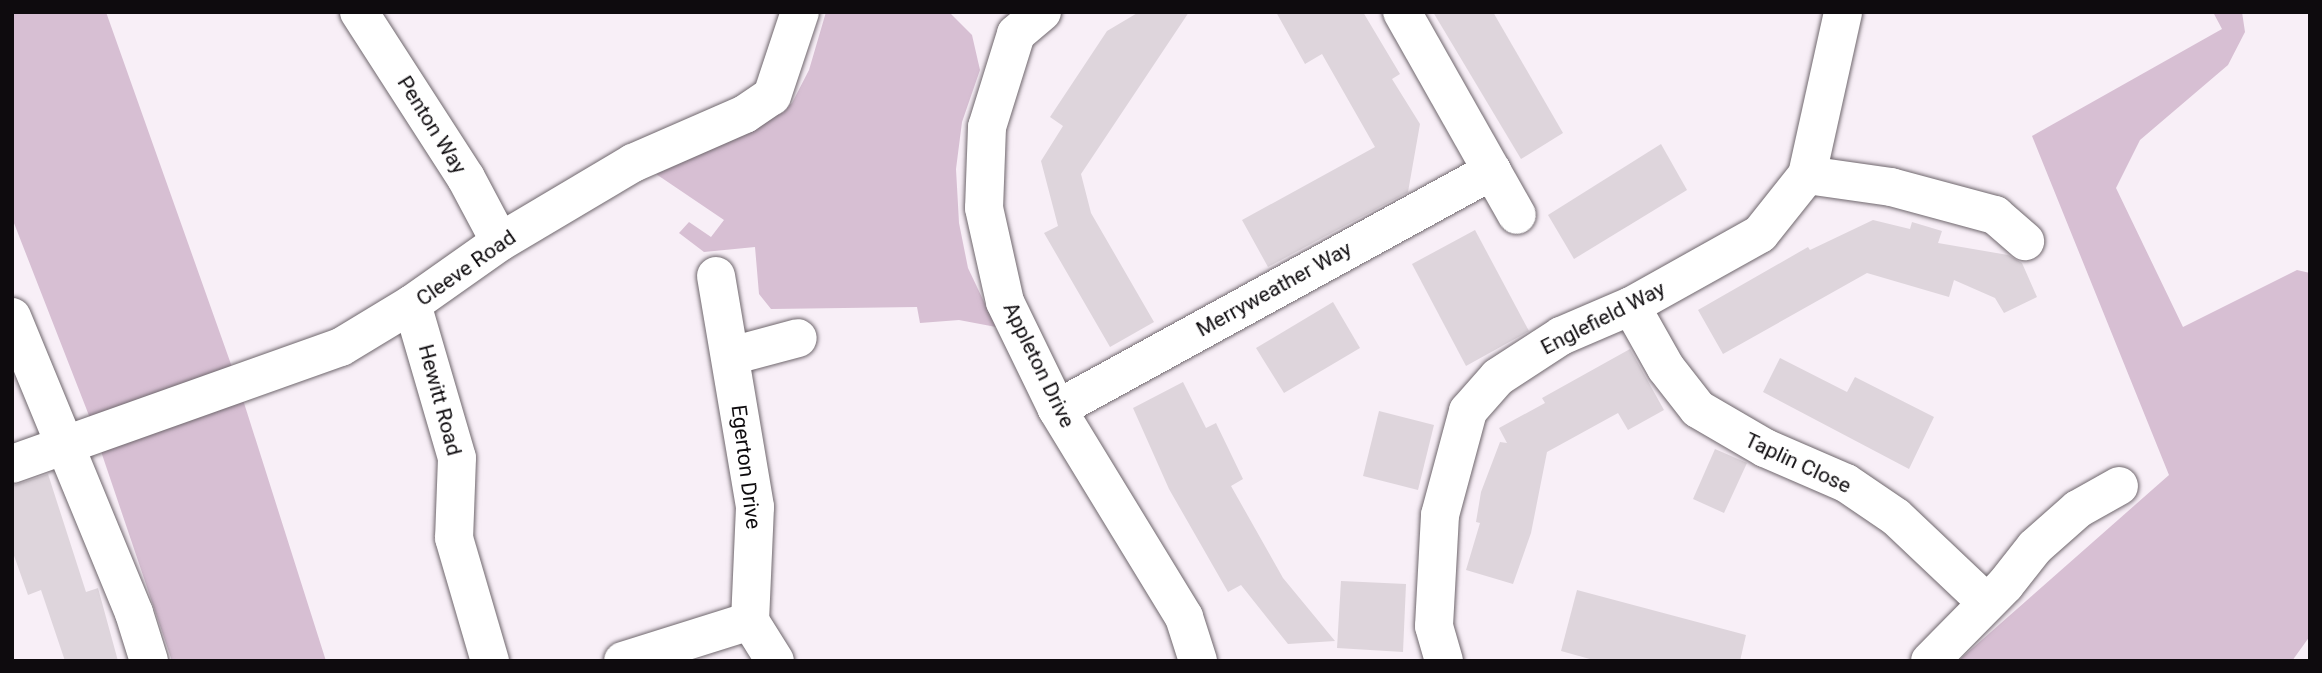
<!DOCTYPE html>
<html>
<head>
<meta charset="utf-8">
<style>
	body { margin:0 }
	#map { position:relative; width:2322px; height:673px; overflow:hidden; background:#f8eff7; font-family:Roboto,sans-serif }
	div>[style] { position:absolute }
	.green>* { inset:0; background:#d7bfd3 }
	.building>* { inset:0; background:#ded5dc }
	.roads { filter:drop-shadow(0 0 2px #6f676d) drop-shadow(0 0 2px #6f676d) }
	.minor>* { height:38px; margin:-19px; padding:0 19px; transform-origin:19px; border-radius:19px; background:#fff }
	span { translate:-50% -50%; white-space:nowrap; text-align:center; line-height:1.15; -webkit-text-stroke:7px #fff; paint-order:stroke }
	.street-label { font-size:21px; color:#0e0b0e }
	.frame { position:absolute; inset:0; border:14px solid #0e0b0e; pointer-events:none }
</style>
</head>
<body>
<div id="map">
	<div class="green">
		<div style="clip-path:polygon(12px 12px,106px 12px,238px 384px,326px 661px,172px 661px,88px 413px,12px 218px)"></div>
		<div style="clip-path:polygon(826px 12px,949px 12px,972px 35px,980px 70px,962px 122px,956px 169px,959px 223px,968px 268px,996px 327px,959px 320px,920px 323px,917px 307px,771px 309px,759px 294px,755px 247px,704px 252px,679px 233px,689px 222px,711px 237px,724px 220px,656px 174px,757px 129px,792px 103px,809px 70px)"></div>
		<div style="clip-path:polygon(2213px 12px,2242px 12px,2245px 32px,2228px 65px,2140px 140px,2116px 188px,2183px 327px,2297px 270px,2310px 273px,2310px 636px,2292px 661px,1958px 661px,2169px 475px,2032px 136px,2222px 29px)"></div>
	</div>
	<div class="building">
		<div style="clip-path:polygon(1139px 12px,1189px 12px,1081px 174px,1091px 213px,1154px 322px,1110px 347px,1044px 233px,1058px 226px,1041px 161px,1063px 126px,1050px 117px,1107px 31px)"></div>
		<div style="clip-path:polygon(1276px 12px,1363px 12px,1400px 74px,1392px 79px,1420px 124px,1408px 192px,1268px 267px,1242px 220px,1375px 147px,1322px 54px,1305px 64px)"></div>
		<div style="clip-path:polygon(1433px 12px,1493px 12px,1563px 133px,1521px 159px)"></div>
		<div style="clip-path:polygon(1661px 144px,1687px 190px,1574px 259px,1548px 215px)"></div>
		<div style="clip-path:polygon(1873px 220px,1910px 229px,1912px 222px,1942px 231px,1938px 243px,2008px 255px,2022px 263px,2037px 297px,2004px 313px,1995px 298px,1954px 280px,1949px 297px,1867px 273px,1723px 354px,1698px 310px,1808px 247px,1810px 250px)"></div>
		<div style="clip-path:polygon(1475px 230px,1529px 331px,1466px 366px,1412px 264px)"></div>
		<div style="clip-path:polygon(1333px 302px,1360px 348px,1284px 393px,1256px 348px)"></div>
		<div style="clip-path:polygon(1630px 349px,1664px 410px,1628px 430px,1618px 413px,1547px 452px,1531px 533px,1513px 584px,1466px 570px,1480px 523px,1476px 522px,1481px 492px,1500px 442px,1507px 443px,1499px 428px,1545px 403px,1542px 398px)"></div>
		<div style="clip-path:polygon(1780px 358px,1847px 392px,1855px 377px,1934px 417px,1909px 469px,1763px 392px)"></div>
		<div style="clip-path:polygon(1183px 382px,1206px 428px,1216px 423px,1243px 479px,1231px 486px,1283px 578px,1335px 641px,1288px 644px,1241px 585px,1228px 592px,1169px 489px,1133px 408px)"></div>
		<div style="clip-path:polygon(1379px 411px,1434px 425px,1418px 490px,1363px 476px)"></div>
		<div style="clip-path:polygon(1715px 449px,1747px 463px,1724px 513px,1693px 499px)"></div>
		<div style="clip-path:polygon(48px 474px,86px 592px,98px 588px,118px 661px,65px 661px,41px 590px,28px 595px,12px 550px,12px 486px)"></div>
		<div style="clip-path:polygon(1341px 581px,1406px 584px,1403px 652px,1337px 648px)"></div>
		<div style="clip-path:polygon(1577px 590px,1746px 635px,1740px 661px,1597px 661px,1561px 651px)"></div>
	</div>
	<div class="roads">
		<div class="minor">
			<div style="left:359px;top:12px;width:197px;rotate:57.2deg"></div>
			<div style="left:466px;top:178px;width:72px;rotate:62deg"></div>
			<div style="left:1042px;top:12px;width:34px;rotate:140deg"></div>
			<div style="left:1016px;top:34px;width:97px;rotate:107.3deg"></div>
			<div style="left:987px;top:127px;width:81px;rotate:92.1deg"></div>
			<div style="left:984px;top:208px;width:96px;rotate:77.4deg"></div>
			<div style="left:1005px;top:302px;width:119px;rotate:64.1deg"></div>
			<div style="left:1057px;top:409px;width:244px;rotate:58.6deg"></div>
			<div style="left:1184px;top:617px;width:46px;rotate:72.3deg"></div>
			<div style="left:1402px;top:12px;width:233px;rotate:60.5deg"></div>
			<div style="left:1807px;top:175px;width:85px;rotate:8.1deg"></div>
			<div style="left:1891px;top:187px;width:108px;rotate:15.1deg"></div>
			<div style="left:1995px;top:215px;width:40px;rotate:41deg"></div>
			<div style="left:716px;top:276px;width:234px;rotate:80.4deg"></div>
			<div style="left:755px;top:507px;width:114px;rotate:92.5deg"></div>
			<div style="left:750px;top:621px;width:47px;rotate:58deg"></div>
			<div style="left:412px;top:304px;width:160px;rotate:73.7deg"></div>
			<div style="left:457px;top:458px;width:80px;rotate:92.1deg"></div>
			<div style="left:454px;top:538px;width:128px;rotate:73.7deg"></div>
			<div style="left:1631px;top:306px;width:71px;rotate:60.6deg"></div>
			<div style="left:1666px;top:368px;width:52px;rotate:52deg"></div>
			<div style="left:1698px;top:409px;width:78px;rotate:30.2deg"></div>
			<div style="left:1765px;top:448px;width:88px;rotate:23.4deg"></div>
			<div style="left:1846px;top:483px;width:60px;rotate:34.2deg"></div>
			<div style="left:1896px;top:517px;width:124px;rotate:43.4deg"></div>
			<div style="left:12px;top:317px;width:320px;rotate:67.6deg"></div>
			<div style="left:134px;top:613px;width:50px;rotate:72.6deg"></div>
			<div style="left:731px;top:356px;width:69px;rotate:-15deg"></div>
			<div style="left:1057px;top:409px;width:496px;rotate:-28.7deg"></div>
			<div style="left:12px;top:464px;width:349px;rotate:-19.6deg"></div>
			<div style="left:341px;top:347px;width:83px;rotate:-31.2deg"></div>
			<div style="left:412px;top:304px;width:108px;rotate:-35.2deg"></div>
			<div style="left:500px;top:242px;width:155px;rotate:-30.7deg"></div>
			<div style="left:633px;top:163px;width:122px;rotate:-23.6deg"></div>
			<div style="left:745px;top:114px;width:32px;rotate:-34deg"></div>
			<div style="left:772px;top:96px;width:89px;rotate:-71.6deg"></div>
			<div style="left:623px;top:661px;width:133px;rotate:-17.5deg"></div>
			<div style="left:1444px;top:661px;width:36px;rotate:-106deg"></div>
			<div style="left:1434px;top:626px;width:111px;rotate:-86.9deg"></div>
			<div style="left:1440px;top:515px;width:108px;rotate:-74.9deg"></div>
			<div style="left:1468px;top:411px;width:45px;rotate:-48.6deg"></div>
			<div style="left:1498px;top:377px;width:75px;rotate:-33.1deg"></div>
			<div style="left:1561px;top:336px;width:76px;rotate:-23.2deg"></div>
			<div style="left:1631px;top:306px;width:148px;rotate:-29.2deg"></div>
			<div style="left:1760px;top:234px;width:75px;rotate:-51.5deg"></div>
			<div style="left:1807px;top:175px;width:167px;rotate:-77.5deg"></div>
			<div style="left:1930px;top:661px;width:107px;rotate:-45.4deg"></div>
			<div style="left:2005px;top:585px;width:48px;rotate:-51.7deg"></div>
			<div style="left:2035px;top:547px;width:57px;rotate:-41.5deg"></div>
			<div style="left:2078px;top:509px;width:47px;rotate:-29.3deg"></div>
		</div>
	</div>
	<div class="street-label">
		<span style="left:432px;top:125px;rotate:58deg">Penton Way</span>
		<span style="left:466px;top:268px;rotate:-35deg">Cleeve Road</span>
		<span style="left:1274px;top:289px;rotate:-29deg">Merryweather Way</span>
		<span style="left:1603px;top:318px;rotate:-27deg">Englefield Way</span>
		<span style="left:1039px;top:365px;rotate:64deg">Appleton Drive</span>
		<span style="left:440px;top:400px;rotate:75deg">Hewitt Road</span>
		<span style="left:1798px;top:463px;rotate:25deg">Taplin Close</span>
		<span style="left:746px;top:467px;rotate:83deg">Egerton Drive</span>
	</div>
	<div class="frame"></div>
</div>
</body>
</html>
